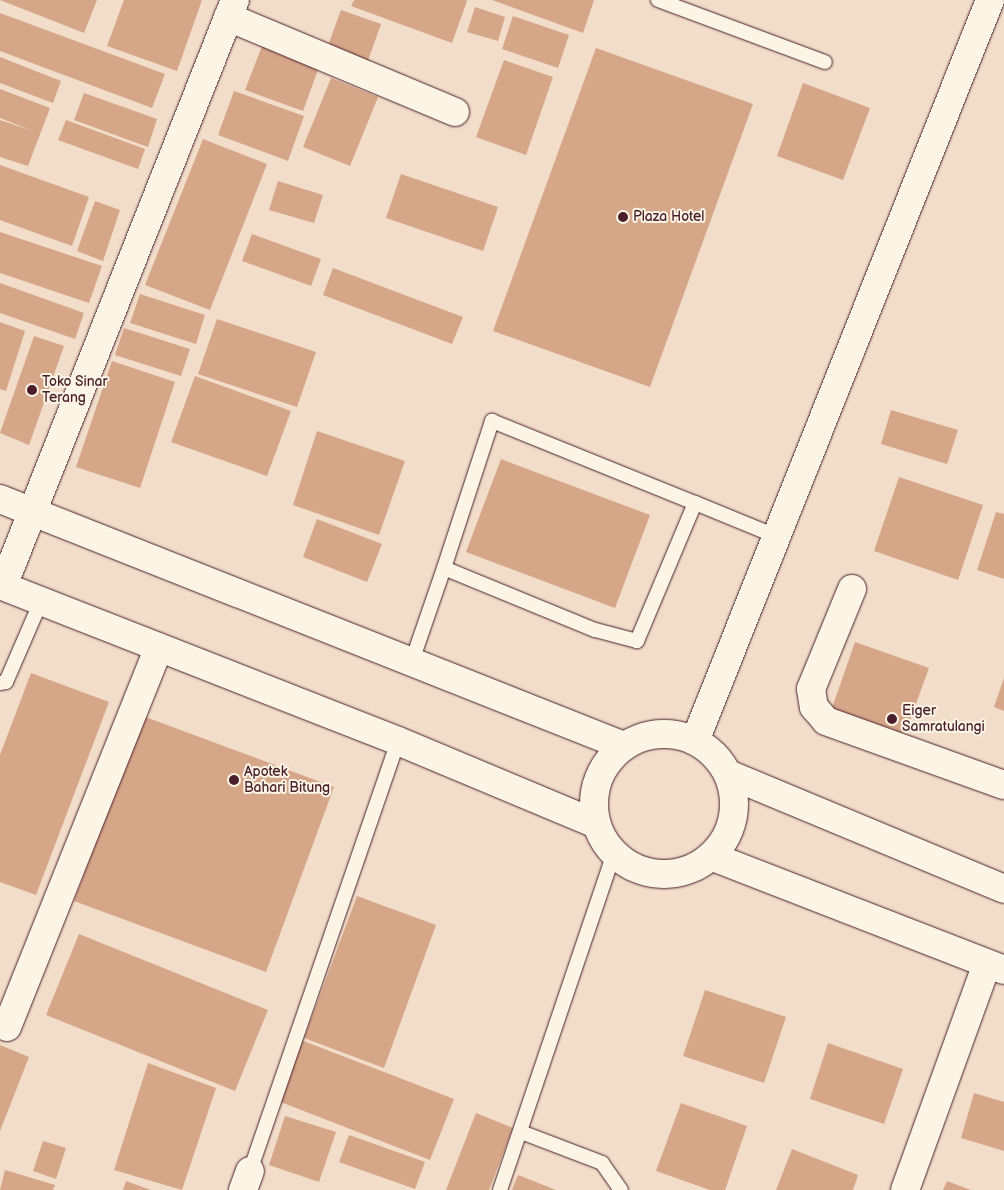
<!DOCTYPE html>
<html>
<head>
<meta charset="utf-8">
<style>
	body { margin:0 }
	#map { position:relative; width:1004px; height:1190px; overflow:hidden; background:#f1ddc9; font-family:"Balsamiq Sans",sans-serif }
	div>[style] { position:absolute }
	.building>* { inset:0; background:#d6a689 }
	.roads { filter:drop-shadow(0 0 1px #4a1f2b) drop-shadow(0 0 1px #4a1f2b) }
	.lane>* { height:14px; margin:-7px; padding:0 7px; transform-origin:7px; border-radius:7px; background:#fcf5e5 }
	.street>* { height:28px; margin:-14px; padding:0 14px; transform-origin:14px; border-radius:14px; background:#fcf5e5 }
	.secondary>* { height:28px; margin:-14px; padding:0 14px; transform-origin:14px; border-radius:14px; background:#fcf5e5 }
	.highway>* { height:28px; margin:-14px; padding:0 14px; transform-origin:14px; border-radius:14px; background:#fcf5e5 }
	.highway>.ring { margin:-14px; padding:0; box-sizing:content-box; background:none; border:28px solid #fcf5e5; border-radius:50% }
	.dots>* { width:14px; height:14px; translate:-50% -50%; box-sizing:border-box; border:2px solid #fcf5e5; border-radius:50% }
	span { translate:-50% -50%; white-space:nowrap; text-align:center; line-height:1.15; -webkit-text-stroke:4px #fcf5e5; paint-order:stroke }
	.poi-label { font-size:14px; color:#4a1f2b }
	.left { translate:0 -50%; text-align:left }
</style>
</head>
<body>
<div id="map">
	<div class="building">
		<div style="clip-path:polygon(0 0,97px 0,84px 33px)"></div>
		<div style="clip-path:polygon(124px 0,202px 0,177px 71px,107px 46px)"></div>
		<div style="clip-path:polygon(354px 0,466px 0,467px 1px,452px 43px,351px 6px)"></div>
		<div style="clip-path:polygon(492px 0,594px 0,583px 33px)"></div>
		<div style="clip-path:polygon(475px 7px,505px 17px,498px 41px,467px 32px)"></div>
		<div style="clip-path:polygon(341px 10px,381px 24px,366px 66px,326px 51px)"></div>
		<div style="clip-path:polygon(0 13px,165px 74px,152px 108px,0 51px)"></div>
		<div style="clip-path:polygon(513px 16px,569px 35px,558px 68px,502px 49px)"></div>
		<div style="clip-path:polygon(262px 46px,319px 67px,303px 111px,245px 90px)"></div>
		<div style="clip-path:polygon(596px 48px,753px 104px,650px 387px,493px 331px)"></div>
		<div style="clip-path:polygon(0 57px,61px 81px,53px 103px,0 83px)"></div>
		<div style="clip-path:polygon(504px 60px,553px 77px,526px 155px,476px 137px)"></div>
		<div style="clip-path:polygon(331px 78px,378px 97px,350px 166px,303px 147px)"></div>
		<div style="clip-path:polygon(803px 83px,870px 108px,843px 180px,777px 156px)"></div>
		<div style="clip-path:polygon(0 89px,50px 108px,28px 166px,0 157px,0 120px,33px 131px,0 118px)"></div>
		<div style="clip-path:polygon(234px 91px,304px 116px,288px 161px,218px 135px)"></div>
		<div style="clip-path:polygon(84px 93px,157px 119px,148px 147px,74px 120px)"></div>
		<div style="clip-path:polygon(66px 120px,145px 149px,138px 169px,58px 140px)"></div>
		<div style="clip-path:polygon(203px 139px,267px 164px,210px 310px,145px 285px)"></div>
		<div style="clip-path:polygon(0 165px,89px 197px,72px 246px,0 220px)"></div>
		<div style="clip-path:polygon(401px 174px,498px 207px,483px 251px,386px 218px)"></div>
		<div style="clip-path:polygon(278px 181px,323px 195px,314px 223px,269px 210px)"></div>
		<div style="clip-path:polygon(95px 201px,120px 210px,103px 261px,77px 251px)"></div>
		<div style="clip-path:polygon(0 232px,102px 266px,89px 303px,0 273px)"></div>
		<div style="clip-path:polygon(252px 234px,321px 259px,311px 286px,242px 261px)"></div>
		<div style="clip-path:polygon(333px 268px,463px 317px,452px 344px,323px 295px)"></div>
		<div style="clip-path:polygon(0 283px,84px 313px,75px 339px,0 313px)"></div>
		<div style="clip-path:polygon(140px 294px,205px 315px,196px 344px,130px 323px)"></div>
		<div style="clip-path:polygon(217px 319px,316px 352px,297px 407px,198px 374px)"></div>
		<div style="clip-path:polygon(0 322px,25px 331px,6px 391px,0 389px)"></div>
		<div style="clip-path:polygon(124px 328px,190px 349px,181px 376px,115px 355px)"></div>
		<div style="clip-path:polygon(34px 336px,64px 346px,29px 445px,0 433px)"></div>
		<div style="clip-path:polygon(112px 361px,175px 382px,140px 488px,76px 467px)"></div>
		<div style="clip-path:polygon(195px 376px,291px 411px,267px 476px,171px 442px)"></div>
		<div style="clip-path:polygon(891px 410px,958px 430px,947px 464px,881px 444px)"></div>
		<div style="clip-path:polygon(317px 431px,405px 461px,379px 535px,293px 505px)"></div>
		<div style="clip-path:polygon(501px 459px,650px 515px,615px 608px,466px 552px)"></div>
		<div style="clip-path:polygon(899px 477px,983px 505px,958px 580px,874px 551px)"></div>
		<div style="clip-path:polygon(996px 512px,1004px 514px,1004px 579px,977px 570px)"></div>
		<div style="clip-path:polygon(317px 519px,382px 544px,367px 582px,303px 557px)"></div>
		<div style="clip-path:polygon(855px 642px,929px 668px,905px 734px,832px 708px)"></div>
		<div style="clip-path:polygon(31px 673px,109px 702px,36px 895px,0 882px,0 755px)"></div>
		<div style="clip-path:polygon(1004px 678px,1004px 711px,994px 707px)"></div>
		<div style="clip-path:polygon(143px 716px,334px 787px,266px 972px,74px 901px)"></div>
		<div style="clip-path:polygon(357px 896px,436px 925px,384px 1068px,304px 1038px)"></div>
		<div style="clip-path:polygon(79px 934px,268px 1010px,235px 1091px,46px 1015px)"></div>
		<div style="clip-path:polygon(705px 990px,786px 1017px,764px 1083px,683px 1056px)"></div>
		<div style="clip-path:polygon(301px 1040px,454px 1099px,430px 1160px,278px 1101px)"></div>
		<div style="clip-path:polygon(828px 1043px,903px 1069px,884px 1124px,810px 1099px)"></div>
		<div style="clip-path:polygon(0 1045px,29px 1057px,0 1131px)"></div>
		<div style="clip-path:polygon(148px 1063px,216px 1088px,182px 1190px,114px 1170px)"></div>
		<div style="clip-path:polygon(974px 1093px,1004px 1102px,1004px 1151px,961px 1138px)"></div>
		<div style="clip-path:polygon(681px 1103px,747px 1126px,725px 1190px,710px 1190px,656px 1171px)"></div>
		<div style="clip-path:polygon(476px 1113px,513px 1128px,489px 1190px,446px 1190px)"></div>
		<div style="clip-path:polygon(285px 1116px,336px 1132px,319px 1182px,269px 1165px)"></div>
		<div style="clip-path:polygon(349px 1135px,425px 1162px,415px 1189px,339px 1162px)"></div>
		<div style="clip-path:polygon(43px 1141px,66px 1148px,56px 1179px,33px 1171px)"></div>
		<div style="clip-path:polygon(792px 1149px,858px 1175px,853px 1190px,776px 1190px)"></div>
		<div style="clip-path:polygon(5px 1170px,55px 1185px,53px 1190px,0 1190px)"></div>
		<div style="clip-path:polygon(518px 1175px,556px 1190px,512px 1190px)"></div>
		<div style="clip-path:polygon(126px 1181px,151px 1190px,123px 1190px)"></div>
		<div style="clip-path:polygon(947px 1181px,971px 1190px,943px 1190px)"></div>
	</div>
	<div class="roads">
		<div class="lane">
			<div style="left:658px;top:0;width:178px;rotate:20.4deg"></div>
			<div style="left:695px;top:503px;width:150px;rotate:112.8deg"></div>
			<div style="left:637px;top:641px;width:43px;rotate:-165.3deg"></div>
			<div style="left:595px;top:630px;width:163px;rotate:-157.7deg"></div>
			<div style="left:444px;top:568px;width:155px;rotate:-71.9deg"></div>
			<div style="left:492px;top:421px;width:219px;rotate:22deg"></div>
			<div style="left:695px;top:503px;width:90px;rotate:22.3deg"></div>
			<div style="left:412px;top:661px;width:98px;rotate:-71deg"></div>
			<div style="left:0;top:683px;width:6px;rotate:-9deg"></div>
			<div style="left:6px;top:682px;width:88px;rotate:-66.6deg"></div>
			<div style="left:521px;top:1132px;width:87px;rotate:20.9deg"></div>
			<div style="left:602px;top:1163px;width:33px;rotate:55deg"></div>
			<div style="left:250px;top:1171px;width:455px;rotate:-71deg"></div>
			<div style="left:500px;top:1190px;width:356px;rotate:-71.3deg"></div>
		</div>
		<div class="street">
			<div style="left:228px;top:17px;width:246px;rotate:22.7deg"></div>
			<div style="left:3px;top:586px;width:630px;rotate:-68.4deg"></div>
			<div style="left:852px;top:589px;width:108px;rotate:112.3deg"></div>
			<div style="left:811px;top:689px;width:18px;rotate:81deg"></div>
			<div style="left:814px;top:707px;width:18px;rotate:49deg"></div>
			<div style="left:826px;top:721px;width:189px;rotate:19.8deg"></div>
			<div style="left:7px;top:1027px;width:409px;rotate:-68.2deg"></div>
			<div style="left:243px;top:1190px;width:20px;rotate:-70deg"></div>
			<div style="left:905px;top:1190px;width:240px;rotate:-70.1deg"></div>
		</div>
		<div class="secondary">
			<div style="left:0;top:499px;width:671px;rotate:21.6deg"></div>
			<div style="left:0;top:585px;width:427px;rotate:21.4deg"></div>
			<div style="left:398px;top:741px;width:215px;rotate:22.7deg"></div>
		</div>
		<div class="highway">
			<div class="ring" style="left:594px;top:734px;width:112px;height:112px"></div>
			<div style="left:695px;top:741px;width:798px;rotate:-68.29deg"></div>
			<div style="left:728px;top:774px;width:299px;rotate:22.6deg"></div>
			<div style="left:713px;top:857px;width:312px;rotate:21.2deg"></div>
		</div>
	</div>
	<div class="dots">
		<div style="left:623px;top:217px;background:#4a1f2b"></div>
		<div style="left:32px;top:390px;background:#4a1f2b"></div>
		<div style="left:892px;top:719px;background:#4a1f2b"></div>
		<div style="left:234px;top:780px;background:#4a1f2b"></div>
	</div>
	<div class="poi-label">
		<span class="left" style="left:633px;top:217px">Plaza Hotel</span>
		<span class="left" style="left:42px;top:390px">Toko Sinar<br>Terang</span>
		<span class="left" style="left:902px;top:719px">Eiger<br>Samratulangi</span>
		<span class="left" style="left:244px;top:780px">Apotek<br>Bahari Bitung</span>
	</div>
</div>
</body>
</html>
